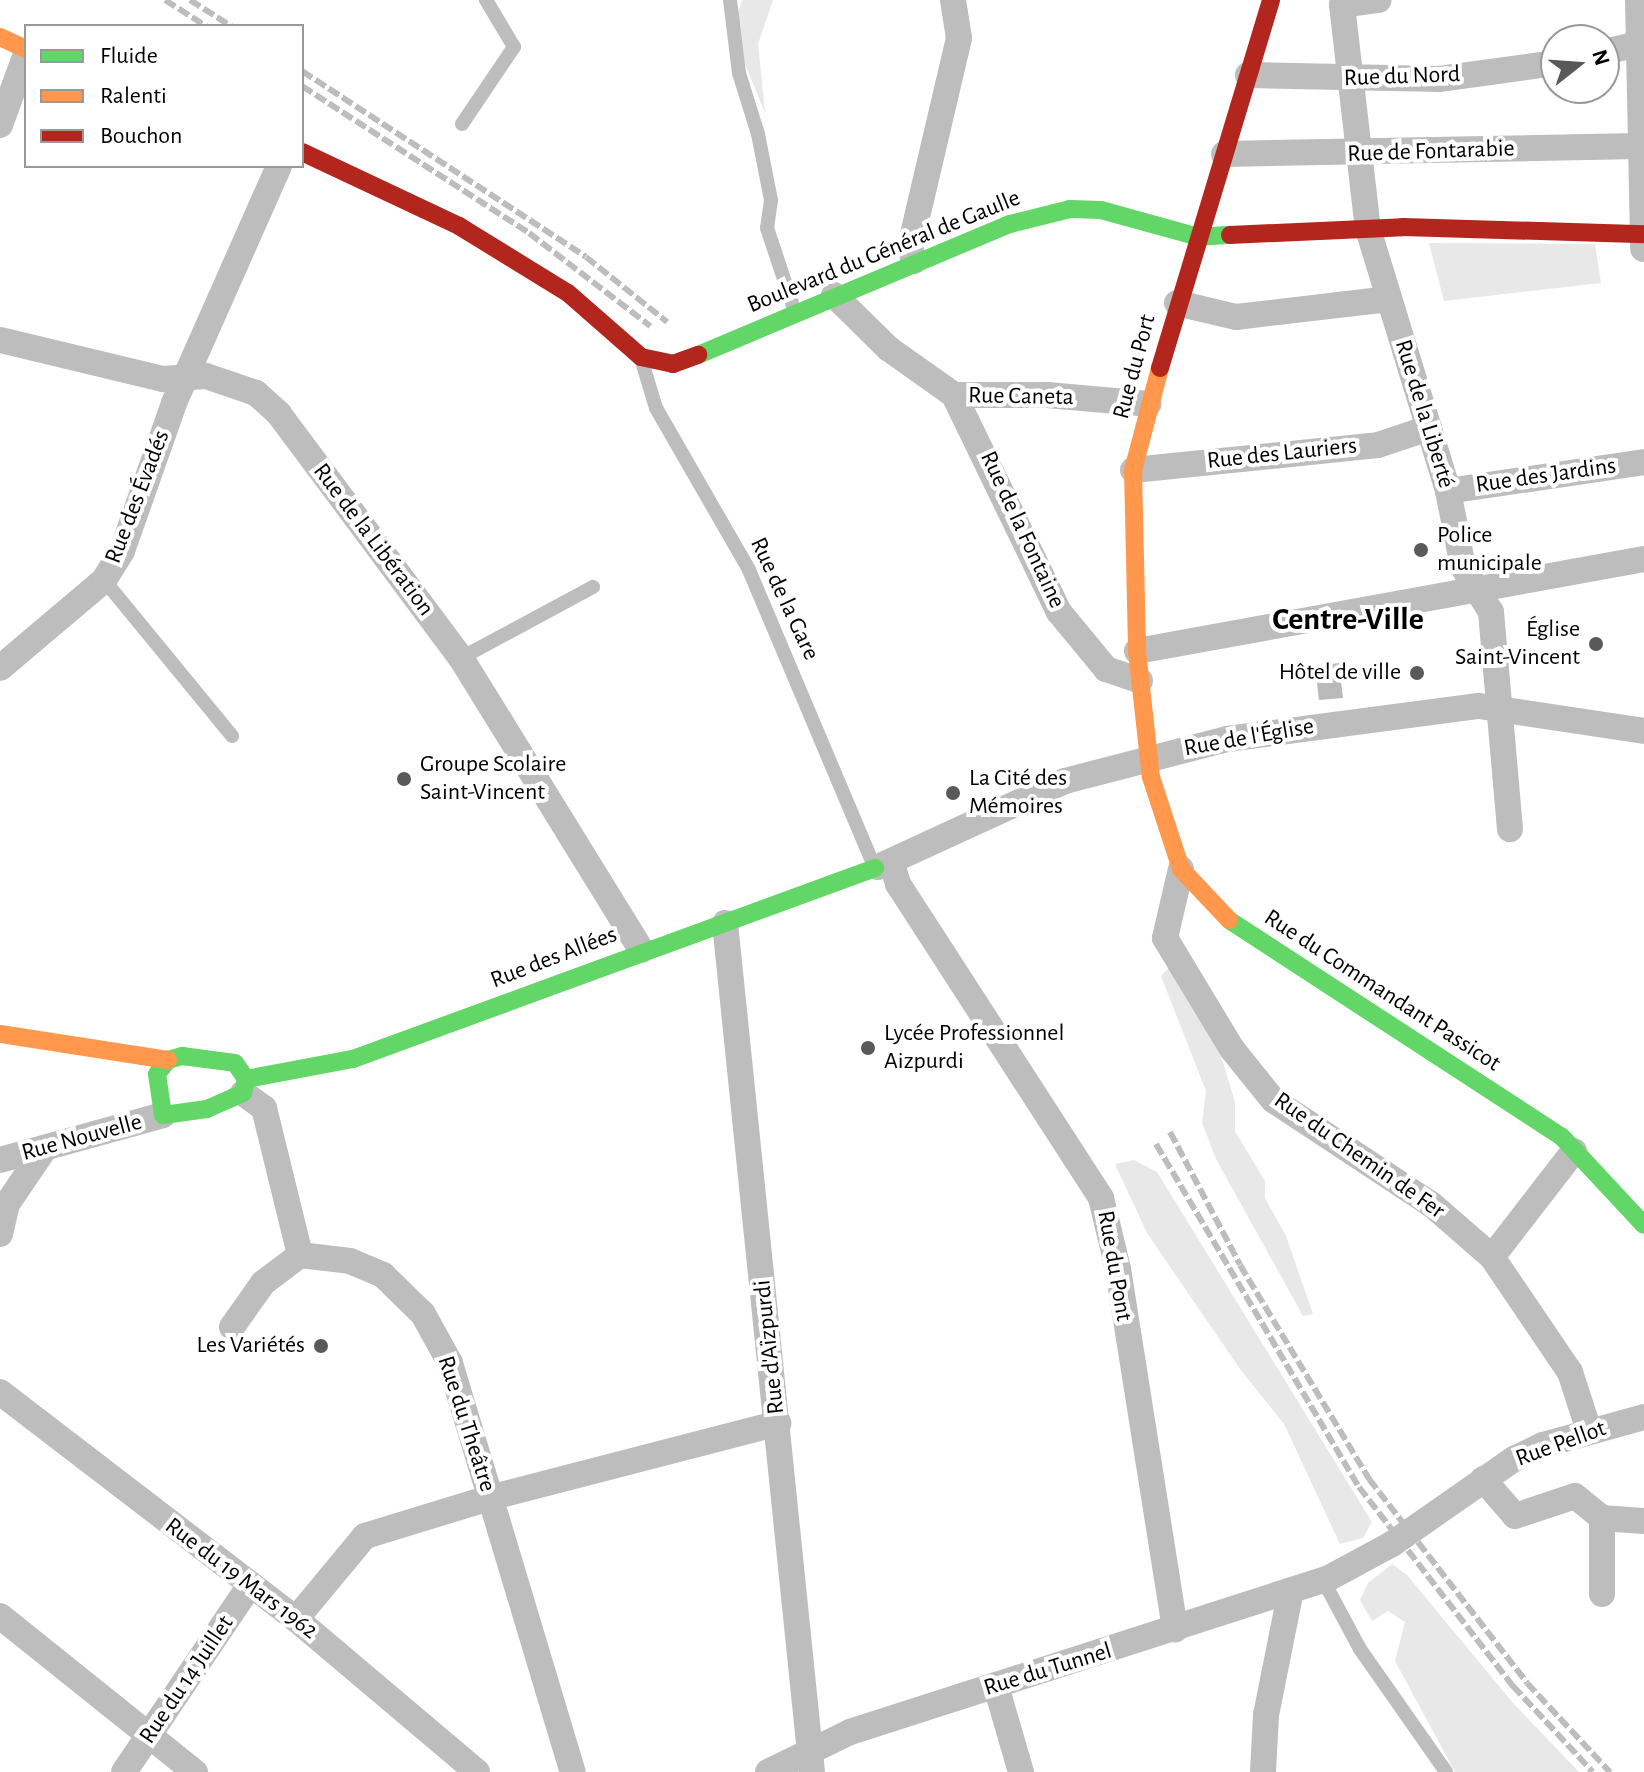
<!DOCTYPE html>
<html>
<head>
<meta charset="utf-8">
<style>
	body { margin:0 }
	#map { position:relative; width:1644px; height:1772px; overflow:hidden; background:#fff; font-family:"Alegreya Sans",sans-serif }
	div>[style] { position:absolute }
	.green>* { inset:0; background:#e8e8e8 }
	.water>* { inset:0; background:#bababa }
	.lane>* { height:14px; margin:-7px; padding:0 7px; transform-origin:7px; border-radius:7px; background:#bdbdbd }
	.street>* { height:26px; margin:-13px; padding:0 13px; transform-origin:13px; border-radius:13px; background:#bdbdbd }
	.fast>* { height:18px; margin:-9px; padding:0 9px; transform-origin:9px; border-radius:9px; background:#63d668 }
	.slow>* { height:18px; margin:-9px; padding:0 9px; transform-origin:9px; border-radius:9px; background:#ff974d }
	.jam>* { height:18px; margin:-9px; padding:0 9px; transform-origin:9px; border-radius:9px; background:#b3261e }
	.rail>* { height:6px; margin-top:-3px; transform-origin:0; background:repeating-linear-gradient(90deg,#bdbdbd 0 12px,transparent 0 16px) }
	.dots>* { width:22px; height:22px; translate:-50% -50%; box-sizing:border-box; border:4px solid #fff; border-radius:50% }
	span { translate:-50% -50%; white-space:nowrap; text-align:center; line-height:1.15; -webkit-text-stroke:8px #fff; paint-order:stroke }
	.street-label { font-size:24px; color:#000 }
	.poi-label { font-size:24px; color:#000 }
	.left { translate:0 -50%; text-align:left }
	.right { translate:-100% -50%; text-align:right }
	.district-label { font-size:32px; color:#000; font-weight:700 }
	.legend { position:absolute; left:24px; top:24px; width:280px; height:144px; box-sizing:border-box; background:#fff; border:2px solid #999; margin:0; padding:10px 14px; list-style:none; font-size:24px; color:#000 }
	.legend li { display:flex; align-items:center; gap:16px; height:40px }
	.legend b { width:40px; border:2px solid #999 }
	.north { position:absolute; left:1540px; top:24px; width:80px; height:80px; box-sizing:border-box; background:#fff; border:2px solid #999; border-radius:50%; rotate:73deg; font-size:22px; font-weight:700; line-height:32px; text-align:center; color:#000 }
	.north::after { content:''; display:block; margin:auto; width:28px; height:36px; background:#595959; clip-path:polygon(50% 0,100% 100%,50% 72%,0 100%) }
</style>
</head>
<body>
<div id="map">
	<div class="green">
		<div style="clip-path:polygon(742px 0,773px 0,758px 44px,765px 113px,743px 59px,737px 15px)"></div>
		<div style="clip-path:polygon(1429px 243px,1595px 244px,1601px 283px,1444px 301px)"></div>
		<div style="clip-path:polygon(1170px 967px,1207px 1025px,1223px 1062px,1235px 1102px,1235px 1131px,1265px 1181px,1265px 1198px,1286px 1236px,1313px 1314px,1303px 1316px,1216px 1159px,1202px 1123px,1206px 1091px,1161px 976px)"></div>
		<div style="clip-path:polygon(1134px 1160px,1157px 1172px,1372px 1522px,1363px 1538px,1340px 1544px,1284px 1424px,1240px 1369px,1147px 1233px,1115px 1164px)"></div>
		<div style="clip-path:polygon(1392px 1564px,1407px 1575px,1513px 1703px,1579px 1772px,1455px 1772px,1395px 1661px,1405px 1622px,1388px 1611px,1372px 1621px,1360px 1600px,1368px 1583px)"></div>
	</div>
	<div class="water">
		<div style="clip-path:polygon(1339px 663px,1343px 698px,1319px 700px,1315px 666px)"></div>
	</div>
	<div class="lane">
		<div style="left:730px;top:0;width:74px;rotate:83deg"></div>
		<div style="left:739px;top:73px;width:64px;rotate:72.7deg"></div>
		<div style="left:758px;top:134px;width:67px;rotate:78.9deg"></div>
		<div style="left:771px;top:200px;width:28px;rotate:98deg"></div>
		<div style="left:767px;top:228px;width:89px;rotate:71.6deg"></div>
		<div style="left:462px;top:124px;width:93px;rotate:-56deg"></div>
		<div style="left:514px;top:47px;width:55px;rotate:-120.8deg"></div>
		<div style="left:643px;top:365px;width:45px;rotate:73.2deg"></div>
		<div style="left:656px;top:408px;width:187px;rotate:60.1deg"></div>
		<div style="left:749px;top:570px;width:324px;rotate:67.1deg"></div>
		<div style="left:104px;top:580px;width:202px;rotate:50.6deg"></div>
		<div style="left:461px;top:658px;width:150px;rotate:-28.3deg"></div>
		<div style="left:1323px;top:1580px;width:78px;rotate:61.8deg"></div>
		<div style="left:1360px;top:1649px;width:150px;rotate:55deg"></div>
	</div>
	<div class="street">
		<div style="left:1638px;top:0;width:249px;rotate:88.8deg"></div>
		<div style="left:1342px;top:5px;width:226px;rotate:83.4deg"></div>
		<div style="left:1368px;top:229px;width:274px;rotate:73deg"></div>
		<div style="left:1448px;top:491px;width:77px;rotate:78.8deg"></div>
		<div style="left:1463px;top:567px;width:53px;rotate:58.1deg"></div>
		<div style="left:1491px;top:612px;width:218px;rotate:85deg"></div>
		<div style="left:1342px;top:5px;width:37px;rotate:-8deg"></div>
		<div style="left:1604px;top:52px;width:36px;rotate:-13deg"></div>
		<div style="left:1248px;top:75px;width:191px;rotate:1.2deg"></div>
		<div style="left:1439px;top:79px;width:118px;rotate:-7.8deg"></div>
		<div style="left:0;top:125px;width:76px;rotate:-69.9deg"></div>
		<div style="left:1224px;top:154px;width:415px;rotate:-1.1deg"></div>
		<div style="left:914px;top:261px;width:15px;rotate:-106deg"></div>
		<div style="left:910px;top:247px;width:215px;rotate:-76.8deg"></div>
		<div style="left:959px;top:38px;width:38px;rotate:-99deg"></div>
		<div style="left:834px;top:295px;width:77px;rotate:44.5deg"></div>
		<div style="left:889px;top:349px;width:80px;rotate:35.3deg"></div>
		<div style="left:954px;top:395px;width:93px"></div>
		<div style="left:1047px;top:395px;width:102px;rotate:5deg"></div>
		<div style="left:1177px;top:303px;width:61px;rotate:13.3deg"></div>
		<div style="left:1236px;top:317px;width:154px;rotate:-6.7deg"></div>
		<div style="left:0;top:340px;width:168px;rotate:13.5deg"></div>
		<div style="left:163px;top:379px;width:43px;rotate:-4deg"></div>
		<div style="left:206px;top:376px;width:53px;rotate:18.8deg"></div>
		<div style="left:256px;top:393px;width:31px;rotate:42deg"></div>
		<div style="left:279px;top:414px;width:304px;rotate:53.3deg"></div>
		<div style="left:461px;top:658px;width:343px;rotate:58.3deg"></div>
		<div style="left:954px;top:395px;width:241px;rotate:64.2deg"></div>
		<div style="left:1059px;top:612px;width:74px;rotate:50.5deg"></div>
		<div style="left:1106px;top:669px;width:36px;rotate:19deg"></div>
		<div style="left:1133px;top:470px;width:246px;rotate:-5.8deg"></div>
		<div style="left:1378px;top:445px;width:54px;rotate:-18.4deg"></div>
		<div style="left:1448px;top:491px;width:198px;rotate:-8.4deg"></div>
		<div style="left:1137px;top:651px;width:515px;rotate:-10.28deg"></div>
		<div style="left:0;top:668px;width:136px;rotate:-40.2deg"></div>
		<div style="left:104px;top:580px;width:34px;rotate:-58deg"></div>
		<div style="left:122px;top:551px;width:157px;rotate:-70.6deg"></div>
		<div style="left:174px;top:403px;width:259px;rotate:-66.1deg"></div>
		<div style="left:892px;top:864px;width:21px;rotate:73deg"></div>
		<div style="left:898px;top:884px;width:374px;rotate:57.1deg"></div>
		<div style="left:1101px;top:1198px;width:73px;rotate:76.5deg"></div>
		<div style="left:1118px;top:1269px;width:365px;rotate:81deg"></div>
		<div style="left:878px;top:867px;width:206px;rotate:-24.7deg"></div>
		<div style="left:1065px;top:781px;width:167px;rotate:-14.5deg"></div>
		<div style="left:1227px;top:739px;width:254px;rotate:-7.5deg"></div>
		<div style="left:1479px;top:706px;width:167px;rotate:8.6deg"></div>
		<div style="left:1181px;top:869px;width:71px;rotate:103.1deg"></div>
		<div style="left:1165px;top:938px;width:130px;rotate:58.9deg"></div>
		<div style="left:1232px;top:1049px;width:65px;rotate:51.2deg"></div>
		<div style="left:1273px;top:1100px;width:189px;rotate:33.4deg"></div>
		<div style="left:1431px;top:1204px;width:81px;rotate:41deg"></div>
		<div style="left:1492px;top:1257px;width:139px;rotate:55.9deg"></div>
		<div style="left:1570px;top:1372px;width:62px;rotate:72.1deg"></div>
		<div style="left:725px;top:923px;width:853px;rotate:84.15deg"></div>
		<div style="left:243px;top:1093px;width:26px;rotate:36deg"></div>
		<div style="left:264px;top:1108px;width:151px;rotate:76.2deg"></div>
		<div style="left:300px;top:1255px;width:50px;rotate:6.8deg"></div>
		<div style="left:350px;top:1261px;width:36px;rotate:23deg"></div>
		<div style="left:383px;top:1275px;width:56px;rotate:44.3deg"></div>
		<div style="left:423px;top:1314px;width:56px;rotate:61.1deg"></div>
		<div style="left:450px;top:1363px;width:427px;rotate:73.3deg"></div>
		<div style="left:0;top:1160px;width:169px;rotate:-15.4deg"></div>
		<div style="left:0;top:1234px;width:31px;rotate:-77deg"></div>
		<div style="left:7px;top:1204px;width:68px;rotate:-55.8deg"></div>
		<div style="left:1492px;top:1257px;width:134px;rotate:-52.3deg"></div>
		<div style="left:232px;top:1327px;width:54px;rotate:-54.8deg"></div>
		<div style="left:263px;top:1283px;width:46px;rotate:-37.1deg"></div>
		<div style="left:0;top:1392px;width:373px;rotate:37.5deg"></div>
		<div style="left:296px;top:1619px;width:237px;rotate:40.2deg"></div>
		<div style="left:1483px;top:1479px;width:49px;rotate:49.1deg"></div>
		<div style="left:1515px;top:1516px;width:63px;rotate:-18.4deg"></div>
		<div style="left:1575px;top:1496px;width:35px;rotate:39deg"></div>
		<div style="left:1602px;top:1518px;width:42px;rotate:4.1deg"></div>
		<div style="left:1602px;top:1594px;width:76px;rotate:-90deg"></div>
		<div style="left:0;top:1616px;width:250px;rotate:38.7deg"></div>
		<div style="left:296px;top:1619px;width:108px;rotate:-50.3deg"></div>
		<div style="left:365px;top:1536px;width:130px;rotate:-17deg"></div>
		<div style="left:489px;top:1498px;width:299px;rotate:-14.5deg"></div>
		<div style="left:996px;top:1686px;width:90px;rotate:73.8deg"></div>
		<div style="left:124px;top:1772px;width:223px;rotate:-56deg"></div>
		<div style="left:768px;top:1772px;width:91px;rotate:-26deg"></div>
		<div style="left:850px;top:1732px;width:503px;rotate:-17.82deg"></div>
		<div style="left:1329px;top:1578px;width:72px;rotate:-28.4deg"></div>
		<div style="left:1392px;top:1544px;width:149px;rotate:-34.9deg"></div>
		<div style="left:1514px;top:1459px;width:32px;rotate:-26deg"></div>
		<div style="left:1543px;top:1445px;width:105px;rotate:-15.5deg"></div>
		<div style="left:1263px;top:1772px;width:57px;rotate:-87deg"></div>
		<div style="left:1266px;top:1715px;width:127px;rotate:-78.7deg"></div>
	</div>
	<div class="fast">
		<div style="left:698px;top:355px;width:338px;rotate:-22.8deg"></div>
		<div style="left:1010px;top:224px;width:62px;rotate:-14deg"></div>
		<div style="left:1070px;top:209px;width:31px;rotate:2deg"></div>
		<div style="left:1101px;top:210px;width:102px;rotate:15.4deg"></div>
		<div style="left:1199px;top:237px;width:31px;rotate:-4deg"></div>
		<div style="left:1229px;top:920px;width:397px;rotate:33.1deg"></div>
		<div style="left:1562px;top:1137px;width:120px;rotate:47deg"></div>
		<div style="left:182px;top:1056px;width:53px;rotate:7.5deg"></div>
		<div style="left:235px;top:1063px;width:19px;rotate:55deg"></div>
		<div style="left:246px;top:1079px;width:14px;rotate:102deg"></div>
		<div style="left:243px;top:1093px;width:39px;rotate:156deg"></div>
		<div style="left:207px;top:1109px;width:44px;rotate:172.2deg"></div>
		<div style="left:163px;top:1115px;width:41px;rotate:-98.3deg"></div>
		<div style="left:157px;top:1074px;width:18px;rotate:-52deg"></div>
		<div style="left:168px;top:1060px;width:15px;rotate:-16deg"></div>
		<div style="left:246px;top:1079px;width:109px;rotate:-10.6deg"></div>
		<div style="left:353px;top:1059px;width:556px;rotate:-20.1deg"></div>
	</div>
	<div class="slow">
		<div style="left:0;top:37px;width:29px;rotate:25deg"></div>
		<div style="left:1160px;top:368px;width:106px;rotate:104.8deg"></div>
		<div style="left:1133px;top:470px;width:181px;rotate:88.7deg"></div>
		<div style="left:1137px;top:651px;width:127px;rotate:83.7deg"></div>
		<div style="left:1151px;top:777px;width:97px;rotate:71.9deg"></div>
		<div style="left:1181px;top:869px;width:70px;rotate:46.7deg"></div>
		<div style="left:0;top:1034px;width:170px;rotate:8.8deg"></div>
	</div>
	<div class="jam">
		<div style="left:302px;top:152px;width:174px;rotate:25.2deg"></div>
		<div style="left:459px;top:226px;width:128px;rotate:31.6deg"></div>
		<div style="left:568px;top:293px;width:97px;rotate:41.2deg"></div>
		<div style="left:641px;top:357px;width:33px;rotate:12deg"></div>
		<div style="left:673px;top:364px;width:27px;rotate:-20deg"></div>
		<div style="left:1230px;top:235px;width:173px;rotate:-2.6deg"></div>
		<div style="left:1403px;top:227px;width:241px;rotate:1.7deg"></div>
		<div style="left:1160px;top:368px;width:384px;rotate:-73.2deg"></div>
	</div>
	<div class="rail">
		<div style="left:165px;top:0;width:49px;rotate:32.4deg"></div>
		<div style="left:190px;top:0;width:49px;rotate:32.4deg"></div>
		<div style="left:302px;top:71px;width:339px;rotate:33.2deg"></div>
		<div style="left:586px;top:257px;width:104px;rotate:38.7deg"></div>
		<div style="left:302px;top:86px;width:270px;rotate:32.9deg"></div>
		<div style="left:529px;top:233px;width:153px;rotate:37.5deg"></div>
		<div style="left:1170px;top:1132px;width:150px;rotate:62.2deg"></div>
		<div style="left:1240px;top:1265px;width:250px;rotate:58.9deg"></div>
		<div style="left:1369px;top:1479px;width:258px;rotate:52.2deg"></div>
		<div style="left:1527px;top:1683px;width:122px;rotate:47deg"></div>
		<div style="left:1156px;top:1144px;width:399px;rotate:59.4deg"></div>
		<div style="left:1359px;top:1487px;width:252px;rotate:52.3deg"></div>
		<div style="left:1513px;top:1686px;width:117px;rotate:47.1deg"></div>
	</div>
	<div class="dots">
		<div style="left:1421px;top:550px;background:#595959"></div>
		<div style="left:1596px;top:644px;background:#595959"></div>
		<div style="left:1417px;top:673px;background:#595959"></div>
		<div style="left:404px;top:779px;background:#595959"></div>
		<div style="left:953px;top:793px;background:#595959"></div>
		<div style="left:868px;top:1048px;background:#595959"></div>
		<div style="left:321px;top:1346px;background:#595959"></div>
	</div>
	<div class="street-label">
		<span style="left:1402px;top:77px;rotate:-2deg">Rue du Nord</span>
		<span style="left:1431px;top:152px;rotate:-2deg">Rue de Fontarabie</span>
		<span style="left:884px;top:252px;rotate:-22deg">Boulevard du Général de Gaulle</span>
		<span style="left:1135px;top:367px;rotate:-75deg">Rue du Port</span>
		<span style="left:1021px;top:397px;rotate:1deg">Rue Caneta</span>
		<span style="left:1424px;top:414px;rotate:73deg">Rue de la Liberté</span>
		<span style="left:1282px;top:454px;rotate:-6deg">Rue des Lauriers</span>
		<span style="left:1546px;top:476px;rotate:-8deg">Rue des Jardins</span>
		<span style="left:138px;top:497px;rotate:-69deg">Rue des Évadés</span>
		<span style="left:1022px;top:530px;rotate:65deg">Rue de la Fontaine</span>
		<span style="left:373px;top:540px;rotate:53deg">Rue de la Libération</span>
		<span style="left:784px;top:599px;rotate:65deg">Rue de la Gare</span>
		<span style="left:1249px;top:738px;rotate:-10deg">Rue de l'Église</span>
		<span style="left:554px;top:958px;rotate:-21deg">Rue des Allées</span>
		<span style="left:1382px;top:991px;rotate:33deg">Rue du Commandant Passicot</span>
		<span style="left:82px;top:1138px;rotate:-15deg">Rue Nouvelle</span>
		<span style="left:1359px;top:1156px;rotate:35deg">Rue du Chemin de Fer</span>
		<span style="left:1114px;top:1266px;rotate:80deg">Rue du Pont</span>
		<span style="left:770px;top:1347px;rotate:-96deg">Rue d'Aïzpurdi</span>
		<span style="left:466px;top:1424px;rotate:72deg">Rue du Theâtre</span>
		<span style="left:1561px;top:1444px;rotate:-20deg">Rue Pellot</span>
		<span style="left:241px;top:1579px;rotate:37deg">Rue du 19 Mars 1962</span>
		<span style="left:1048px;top:1670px;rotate:-17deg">Rue du Tunnel</span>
		<span style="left:187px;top:1680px;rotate:-56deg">Rue du 14 Juillet</span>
	</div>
	<div class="poi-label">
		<span class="left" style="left:1437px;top:550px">Police<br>municipale</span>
		<span class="right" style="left:1580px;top:644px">Église<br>Saint-Vincent</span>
		<span class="right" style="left:1401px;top:673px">Hôtel de ville</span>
		<span class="left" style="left:420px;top:779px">Groupe Scolaire<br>Saint-Vincent</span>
		<span class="left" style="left:969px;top:793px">La Cité des<br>Mémoires</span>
		<span class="left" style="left:884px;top:1048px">Lycée Professionnel<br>Aizpurdi</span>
		<span class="right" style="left:305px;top:1346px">Les Variétés</span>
	</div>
	<div class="district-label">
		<span style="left:1348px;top:619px">Centre-Ville</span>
	</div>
	<ul class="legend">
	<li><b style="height:10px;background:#63d668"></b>Fluide</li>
	<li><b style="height:10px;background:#ff974d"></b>Ralenti</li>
	<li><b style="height:10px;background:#b3261e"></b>Bouchon</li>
	</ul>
	<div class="north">N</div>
</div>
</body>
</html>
